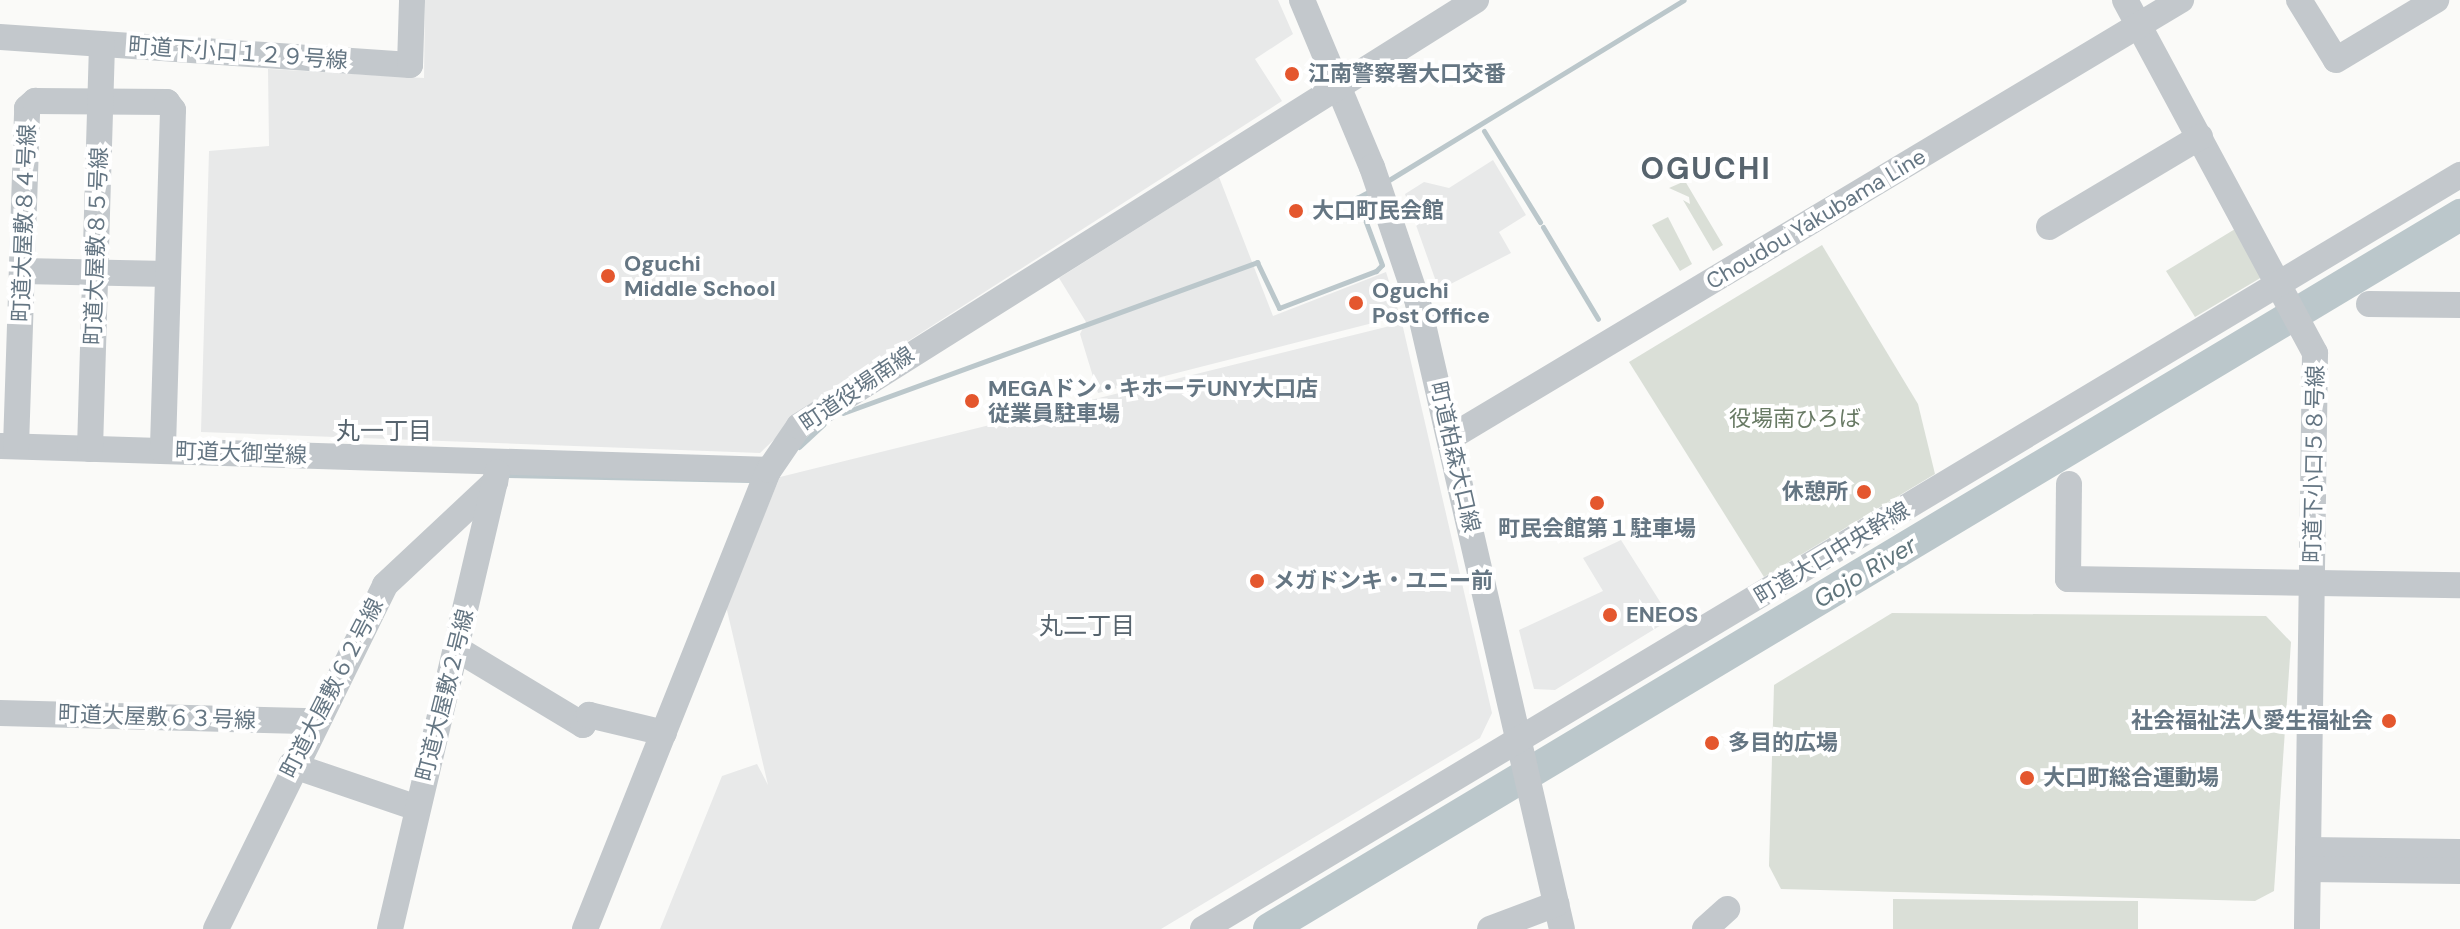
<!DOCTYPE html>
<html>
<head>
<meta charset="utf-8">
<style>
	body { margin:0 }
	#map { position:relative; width:2460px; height:929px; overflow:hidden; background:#fafaf8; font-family:"DM Sans","Noto Sans JP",sans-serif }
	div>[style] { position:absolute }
	.built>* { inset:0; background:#e8e9e9 }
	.green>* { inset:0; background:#dadfd7 }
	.stream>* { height:5px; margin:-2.5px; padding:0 2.5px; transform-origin:2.5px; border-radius:2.5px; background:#bbc7cb }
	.river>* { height:32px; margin:-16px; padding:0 16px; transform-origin:16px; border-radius:16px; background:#bbc7cb }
	.minor>* { height:26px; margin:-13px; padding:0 13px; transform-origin:13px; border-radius:13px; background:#c3c8cc }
	.dots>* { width:22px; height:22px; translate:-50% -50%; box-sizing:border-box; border:4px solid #fff; border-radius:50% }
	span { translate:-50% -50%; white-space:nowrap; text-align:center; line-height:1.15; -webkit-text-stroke:8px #fff; paint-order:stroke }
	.street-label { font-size:22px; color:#657683 }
	.poi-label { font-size:22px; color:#657683; font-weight:700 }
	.left { translate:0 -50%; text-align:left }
	.right { translate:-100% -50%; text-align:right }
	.park-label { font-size:22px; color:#687a64 }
	.neighbourhood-label { font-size:24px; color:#57646e }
	.water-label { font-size:24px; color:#60757c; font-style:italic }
	.district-label { font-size:30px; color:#57646e; font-weight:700; letter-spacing:2px }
</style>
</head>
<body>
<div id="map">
	<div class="built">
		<div style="clip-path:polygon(425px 0,1278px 0,1293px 34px,1255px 59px,1282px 101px,815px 401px,760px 453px,201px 432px,209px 151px,269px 146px,268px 69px,424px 78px)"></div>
		<div style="clip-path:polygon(1493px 160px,1526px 215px,1499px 232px,1511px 253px,1439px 290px,1405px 194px,1424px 182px,1449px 188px)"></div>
		<div style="clip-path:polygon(1219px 177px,1273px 316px,1386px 272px,1400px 316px,1098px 393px,1080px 334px,1086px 322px,1059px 278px)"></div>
		<div style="clip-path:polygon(1402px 323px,1492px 713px,1480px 738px,1161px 929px,660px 929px,722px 776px,757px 764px,768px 785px,726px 606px,780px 477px)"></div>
		<div style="clip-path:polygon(1621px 540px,1671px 619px,1555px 690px,1534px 689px,1519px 630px,1603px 591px,1583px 558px)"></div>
	</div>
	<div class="green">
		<div style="clip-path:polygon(1685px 181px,1723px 245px,1713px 251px,1683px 200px,1690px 204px,1689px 197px,1669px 188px)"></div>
		<div style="clip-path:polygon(1668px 217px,1692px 264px,1680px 271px,1652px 225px)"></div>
		<div style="clip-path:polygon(2240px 226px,2262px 277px,2195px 317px,2166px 271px)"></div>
		<div style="clip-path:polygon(1822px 245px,1918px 404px,1935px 474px,1764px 577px,1629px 362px)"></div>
		<div style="clip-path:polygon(1892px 613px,2266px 616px,2291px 642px,2274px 891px,2255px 901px,1781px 889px,1769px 866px,1774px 685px)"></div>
		<div style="clip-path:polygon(1893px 899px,2138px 901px,2138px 929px,1893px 929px)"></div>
	</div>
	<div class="stream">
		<div style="left:1484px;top:131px;width:107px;rotate:58.4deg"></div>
		<div style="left:1384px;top:183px;width:351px;rotate:-31.4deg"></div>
		<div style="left:1543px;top:227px;width:107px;rotate:59.1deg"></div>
		<div style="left:843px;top:413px;width:441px;rotate:-20deg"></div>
		<div style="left:1257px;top:262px;width:51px;rotate:64.4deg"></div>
		<div style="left:1279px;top:308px;width:104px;rotate:-20.9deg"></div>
		<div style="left:1376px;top:271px;width:8px;rotate:-45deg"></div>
		<div style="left:1382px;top:265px;width:72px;rotate:-110.5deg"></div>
		<div style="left:1357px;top:198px;width:17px;rotate:-28deg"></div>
		<div style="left:799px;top:447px;width:34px;rotate:-43deg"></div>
		<div style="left:507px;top:475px;width:244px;rotate:1.2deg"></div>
	</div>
	<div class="river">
		<div style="left:1269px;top:929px;width:1389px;rotate:-30.94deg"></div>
	</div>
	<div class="minor">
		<div style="left:1302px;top:0;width:181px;rotate:67.3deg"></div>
		<div style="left:1372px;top:167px;width:144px;rotate:71.3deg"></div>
		<div style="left:1418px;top:303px;width:642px;rotate:77.05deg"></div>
		<div style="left:2125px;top:0;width:401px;rotate:61.7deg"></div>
		<div style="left:2315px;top:353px;width:576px;rotate:90.8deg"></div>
		<div style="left:2299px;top:0;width:70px;rotate:58.3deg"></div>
		<div style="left:2336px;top:60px;width:117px;rotate:-31deg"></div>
		<div style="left:0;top:37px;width:411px;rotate:3.9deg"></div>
		<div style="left:410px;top:65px;width:65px;rotate:-88.2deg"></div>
		<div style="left:2049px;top:227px;width:176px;rotate:-30.8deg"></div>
		<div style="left:22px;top:271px;width:146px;rotate:1.2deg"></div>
		<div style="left:2369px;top:304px;width:91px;rotate:0.6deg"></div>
		<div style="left:1451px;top:437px;width:851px;rotate:-30.91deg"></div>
		<div style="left:1px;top:446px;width:768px;rotate:1.79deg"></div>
		<div style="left:16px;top:446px;width:338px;rotate:-88.1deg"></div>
		<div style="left:27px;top:108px;width:11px;rotate:-41deg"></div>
		<div style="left:35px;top:101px;width:132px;rotate:0.4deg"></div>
		<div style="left:167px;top:102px;width:10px;rotate:53deg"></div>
		<div style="left:173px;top:110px;width:341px;rotate:91.7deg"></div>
		<div style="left:90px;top:449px;width:405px;rotate:-88.3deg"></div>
		<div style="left:2069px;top:484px;width:95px;rotate:90.6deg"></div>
		<div style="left:2068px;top:579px;width:392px;rotate:0.9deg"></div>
		<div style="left:457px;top:649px;width:147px;rotate:31.1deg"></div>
		<div style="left:583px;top:725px;width:12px;rotate:-59deg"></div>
		<div style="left:589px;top:715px;width:77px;rotate:13.5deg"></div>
		<div style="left:0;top:713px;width:314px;rotate:1.5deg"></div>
		<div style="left:291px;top:765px;width:133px;rotate:18.8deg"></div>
		<div style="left:2308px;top:850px;width:152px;rotate:0.8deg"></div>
		<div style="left:2308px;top:869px;width:152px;rotate:0.8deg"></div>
		<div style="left:216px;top:929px;width:383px;rotate:-63.8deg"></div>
		<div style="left:385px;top:585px;width:151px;rotate:-43.1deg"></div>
		<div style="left:390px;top:929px;width:469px;rotate:-76.8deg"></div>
		<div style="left:585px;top:929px;width:495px;rotate:-68.2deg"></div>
		<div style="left:769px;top:470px;width:53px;rotate:-55.7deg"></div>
		<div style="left:799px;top:426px;width:800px;rotate:-32.18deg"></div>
		<div style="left:1203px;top:929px;width:1466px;rotate:-30.96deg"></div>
		<div style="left:1490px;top:929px;width:71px;rotate:-20.7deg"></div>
		<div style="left:1705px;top:929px;width:30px;rotate:-42deg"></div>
	</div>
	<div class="dots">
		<div style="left:1292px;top:74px;background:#e4572e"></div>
		<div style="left:1296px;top:211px;background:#e4572e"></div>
		<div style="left:608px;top:276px;background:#e4572e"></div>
		<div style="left:1356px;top:303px;background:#e4572e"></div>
		<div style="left:972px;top:401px;background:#e4572e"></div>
		<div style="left:1864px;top:492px;background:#e4572e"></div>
		<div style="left:1597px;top:503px;background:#e4572e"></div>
		<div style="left:1257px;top:581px;background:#e4572e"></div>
		<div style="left:1610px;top:615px;background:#e4572e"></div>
		<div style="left:2389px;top:721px;background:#e4572e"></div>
		<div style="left:1712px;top:743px;background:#e4572e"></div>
		<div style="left:2027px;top:778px;background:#e4572e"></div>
	</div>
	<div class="street-label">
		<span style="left:238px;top:53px;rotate:4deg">町道下小口１２９号線</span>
		<span style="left:1816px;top:219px;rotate:-31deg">Choudou Yakubama Line</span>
		<span style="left:24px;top:223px;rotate:-88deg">町道大屋敷８４号線</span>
		<span style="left:96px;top:246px;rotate:-88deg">町道大屋敷８５号線</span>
		<span style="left:857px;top:389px;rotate:-34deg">町道役場南線</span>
		<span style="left:241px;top:453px;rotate:2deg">町道大御堂線</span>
		<span style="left:1455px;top:457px;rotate:77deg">町道柏森大口線</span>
		<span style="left:2314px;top:464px;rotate:-89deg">町道下小口５８号線</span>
		<span style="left:1832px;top:553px;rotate:-31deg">町道大口中央幹線</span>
		<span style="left:332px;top:688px;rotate:-63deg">町道大屋敷６２号線</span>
		<span style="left:445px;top:695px;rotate:-76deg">町道大屋敷２号線</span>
		<span style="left:157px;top:717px;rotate:2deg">町道大屋敷６３号線</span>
	</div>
	<div class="poi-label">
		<span class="left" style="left:1308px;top:74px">江南警察署大口交番</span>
		<span class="left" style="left:1312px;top:211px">大口町民会館</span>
		<span class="left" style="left:624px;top:276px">Oguchi<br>Middle School</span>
		<span class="left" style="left:1372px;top:303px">Oguchi<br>Post Office</span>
		<span class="left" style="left:988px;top:401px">MEGAドン・キホーテUNY大口店<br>従業員駐車場</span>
		<span class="right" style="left:1848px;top:492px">休憩所</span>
		<span style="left:1597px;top:529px">町民会館第１駐車場</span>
		<span class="left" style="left:1273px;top:581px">メガドンキ・ユニー前</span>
		<span class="left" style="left:1626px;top:615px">ENEOS</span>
		<span class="right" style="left:2373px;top:721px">社会福祉法人愛生福祉会</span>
		<span class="left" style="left:1728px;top:743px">多目的広場</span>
		<span class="left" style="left:2043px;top:778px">大口町総合運動場</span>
	</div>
	<div class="park-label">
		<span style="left:1795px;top:419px">役場南ひろば</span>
	</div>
	<div class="neighbourhood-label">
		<span style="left:384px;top:431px">丸一丁目</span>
		<span style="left:1087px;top:626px">丸二丁目</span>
	</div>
	<div class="water-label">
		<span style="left:1865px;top:572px;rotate:-31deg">Gojo River</span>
	</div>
	<div class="district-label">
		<span style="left:1706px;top:169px">OGUCHI</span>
	</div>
</div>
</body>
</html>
